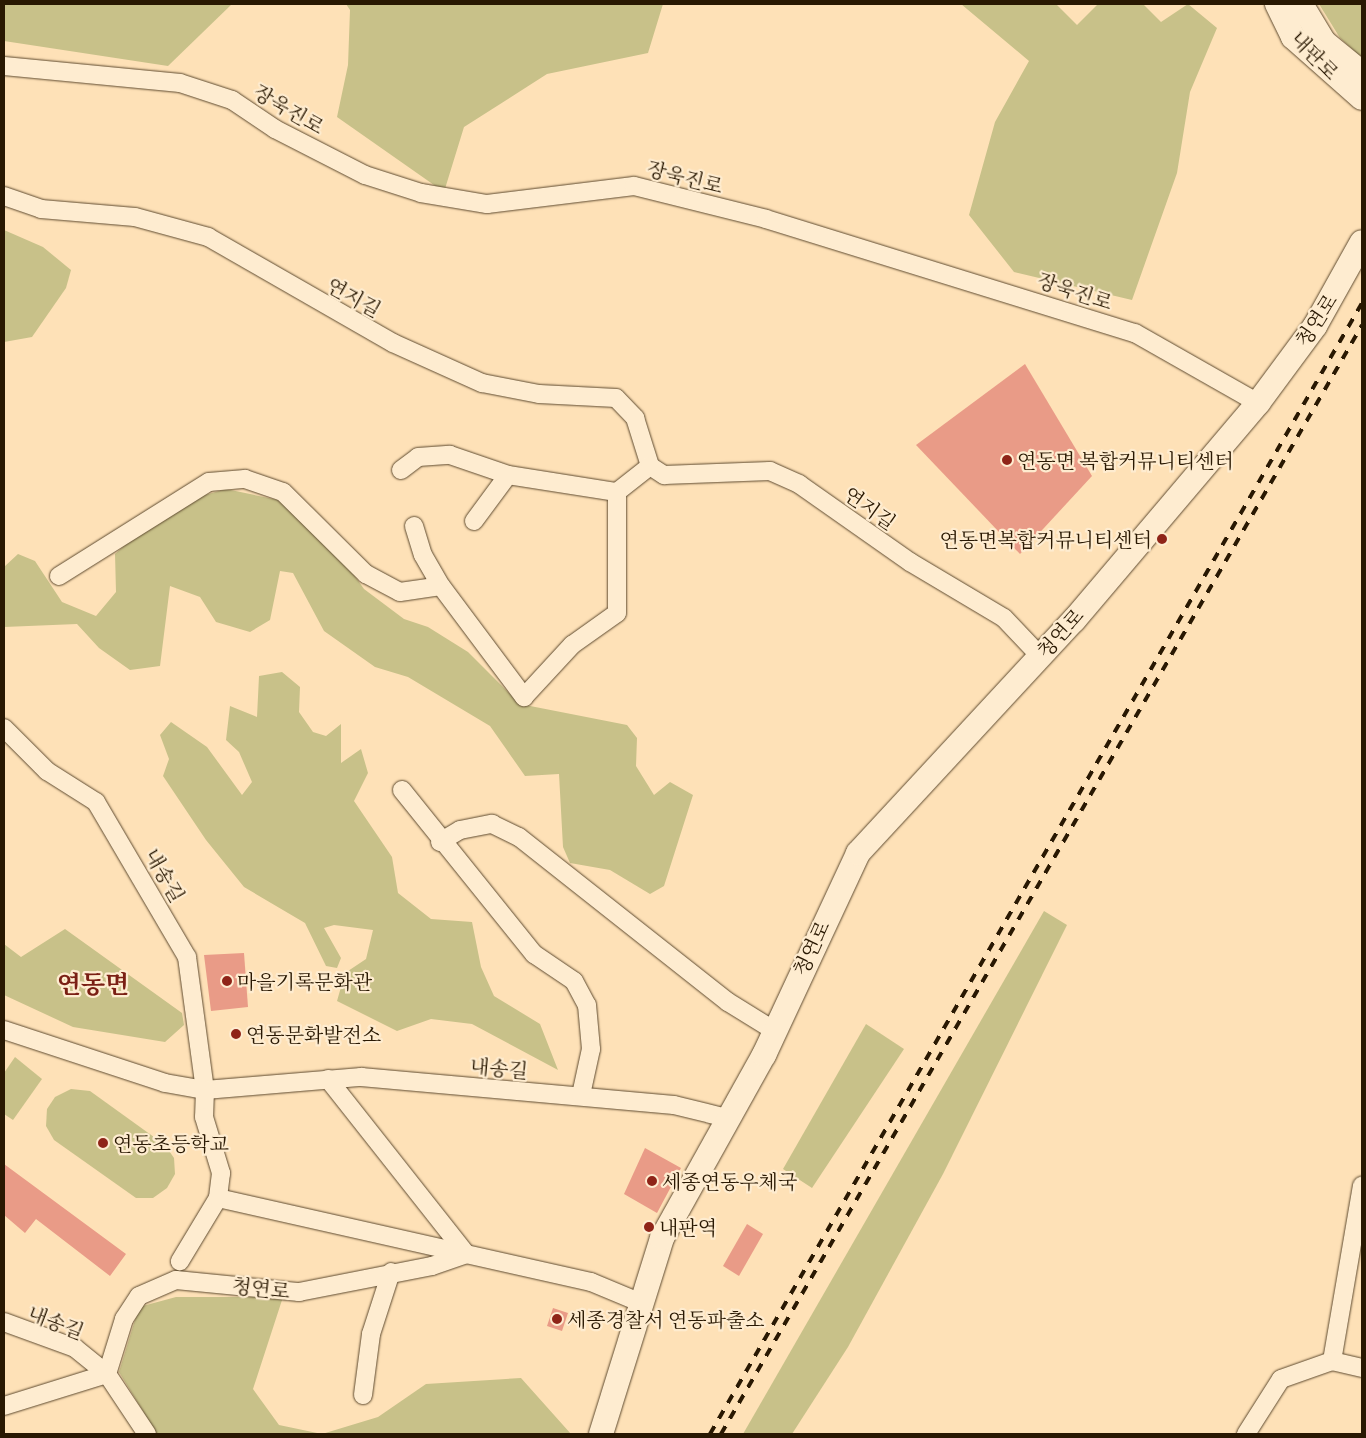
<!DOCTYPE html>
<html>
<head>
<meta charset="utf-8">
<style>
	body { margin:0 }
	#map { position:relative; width:1366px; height:1438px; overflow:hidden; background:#fee1b7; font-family:"Gentium Book Plus","Noto Serif KR",serif }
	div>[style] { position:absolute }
	.green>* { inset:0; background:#c8c189 }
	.building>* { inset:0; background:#e99b87 }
	.roads { filter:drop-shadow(0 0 1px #5e4a2f) drop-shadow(0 0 1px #5e4a2f) }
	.street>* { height:18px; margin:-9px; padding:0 9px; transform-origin:9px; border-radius:9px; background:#feecd0 }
	.secondary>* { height:24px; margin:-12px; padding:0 12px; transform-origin:12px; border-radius:12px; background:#feecd0 }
	.rail>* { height:4px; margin-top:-2px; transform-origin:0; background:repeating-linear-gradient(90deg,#291802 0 9px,transparent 0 18px) }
	.dots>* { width:14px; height:14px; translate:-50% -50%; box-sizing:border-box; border:2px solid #feecd0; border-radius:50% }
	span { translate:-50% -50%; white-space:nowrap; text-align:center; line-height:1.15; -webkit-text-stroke:4.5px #feecd0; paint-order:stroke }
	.street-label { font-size:20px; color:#291802 }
	.poi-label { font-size:20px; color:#291802 }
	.left { translate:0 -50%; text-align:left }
	.right { translate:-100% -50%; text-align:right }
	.district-label { font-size:25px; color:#7a1f14; font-weight:700 }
	.frame { position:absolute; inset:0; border:5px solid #291802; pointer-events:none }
</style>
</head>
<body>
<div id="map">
	<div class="green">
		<div style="clip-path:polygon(4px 4px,232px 4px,168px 66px,4px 41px)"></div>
		<div style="clip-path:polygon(346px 4px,663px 4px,648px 53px,547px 74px,464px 127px,444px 192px,337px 117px,348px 65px,350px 10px)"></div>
		<div style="clip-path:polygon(961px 4px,1056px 4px,1077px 25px,1098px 4px,1143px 4px,1161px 22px,1188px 4px,1217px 28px,1190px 92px,1177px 173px,1132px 300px,1014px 272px,969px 215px,995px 122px,1029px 61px)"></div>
		<div style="clip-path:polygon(1319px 4px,1362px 4px,1362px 58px,1340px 38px)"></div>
		<div style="clip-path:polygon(4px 230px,43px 247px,71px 270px,66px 288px,32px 337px,4px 342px)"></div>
		<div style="clip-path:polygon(226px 489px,278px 500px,337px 551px,364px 589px,404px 619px,428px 627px,468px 652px,520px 704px,627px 725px,637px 738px,636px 766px,654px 795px,670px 782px,693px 795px,664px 886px,650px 894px,610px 870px,570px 863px,563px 847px,559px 774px,525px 776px,490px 726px,408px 677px,375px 667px,324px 631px,293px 573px,280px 571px,270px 620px,250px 632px,216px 622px,200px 597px,170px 586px,160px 666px,130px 670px,99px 648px,77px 624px,4px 627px,4px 567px,18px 554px,35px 561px,62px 602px,96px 616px,116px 592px,115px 554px,170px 505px)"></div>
		<div style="clip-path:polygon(282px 672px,300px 687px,299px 712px,313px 732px,326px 736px,341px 724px,341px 763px,361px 749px,368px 773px,354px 801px,392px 857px,398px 893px,431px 919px,472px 922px,481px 967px,494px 996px,540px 1024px,558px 1070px,472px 1024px,431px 1019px,397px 1031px,337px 1001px,345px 973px,366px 959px,373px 930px,334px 925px,324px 928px,341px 958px,337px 968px,326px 966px,305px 923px,244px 887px,206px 840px,163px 776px,169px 759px,160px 735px,171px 722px,207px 747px,242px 795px,252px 782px,239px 752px,226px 740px,230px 706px,257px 717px,259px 676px)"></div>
		<div style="clip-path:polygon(1044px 911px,1067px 925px,943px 1174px,848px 1347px,792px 1434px,743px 1434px)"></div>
		<div style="clip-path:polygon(65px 929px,182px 1013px,184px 1025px,165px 1042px,73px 1027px,4px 995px,4px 944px,21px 957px)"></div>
		<div style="clip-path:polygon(866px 1024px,904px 1049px,812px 1188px,783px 1169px)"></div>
		<div style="clip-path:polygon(15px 1057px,42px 1079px,13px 1120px,4px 1114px,4px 1073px)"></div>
		<div style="clip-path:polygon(71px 1089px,90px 1091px,165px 1145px,174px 1158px,175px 1174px,167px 1188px,153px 1198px,136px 1198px,54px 1140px,46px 1126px,47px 1109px,55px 1097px)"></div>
		<div style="clip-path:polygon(176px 1297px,283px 1297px,253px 1389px,279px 1425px,322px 1434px,378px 1417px,426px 1384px,521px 1378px,571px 1434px,157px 1434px,119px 1372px,139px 1307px)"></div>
	</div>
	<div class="building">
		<div style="clip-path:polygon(1025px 364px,1092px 476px,1020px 554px,916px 445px)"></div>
		<div style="clip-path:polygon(244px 953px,248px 1007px,211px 1011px,204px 955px)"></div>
		<div style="clip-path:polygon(645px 1148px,681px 1168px,657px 1213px,624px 1194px)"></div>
		<div style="clip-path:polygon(4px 1164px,126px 1254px,110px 1276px,36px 1219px,25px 1233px,4px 1215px)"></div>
		<div style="clip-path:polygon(747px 1224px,763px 1234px,739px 1276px,723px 1266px)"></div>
		<div style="clip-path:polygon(553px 1308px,568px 1313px,562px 1331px,547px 1326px)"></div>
	</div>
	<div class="roads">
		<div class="street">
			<div style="left:4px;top:66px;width:177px;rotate:5.5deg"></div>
			<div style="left:180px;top:83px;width:55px;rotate:18.1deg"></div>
			<div style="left:232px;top:100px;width:52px;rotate:34deg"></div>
			<div style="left:275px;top:129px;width:101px;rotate:27.1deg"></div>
			<div style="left:365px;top:175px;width:59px;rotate:17.8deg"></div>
			<div style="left:421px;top:193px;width:67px;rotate:9.5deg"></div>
			<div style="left:487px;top:204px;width:148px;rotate:-7deg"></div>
			<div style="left:634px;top:186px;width:136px;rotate:14deg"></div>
			<div style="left:766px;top:219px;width:386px;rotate:17.2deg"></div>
			<div style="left:1135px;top:333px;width:142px;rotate:29.6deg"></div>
			<div style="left:4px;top:196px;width:39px;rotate:19deg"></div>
			<div style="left:41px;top:209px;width:94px;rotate:4.9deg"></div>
			<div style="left:135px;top:217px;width:76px;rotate:15.3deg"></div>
			<div style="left:208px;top:237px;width:213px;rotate:29.8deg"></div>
			<div style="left:393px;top:343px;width:98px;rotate:24.2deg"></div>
			<div style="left:482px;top:383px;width:58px;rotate:10.9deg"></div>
			<div style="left:539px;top:394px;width:77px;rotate:3deg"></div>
			<div style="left:616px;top:398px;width:28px;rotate:46deg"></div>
			<div style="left:635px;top:418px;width:50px;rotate:72.6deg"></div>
			<div style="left:401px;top:470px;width:21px;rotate:-37deg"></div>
			<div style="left:418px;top:457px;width:32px;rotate:-4deg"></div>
			<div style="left:450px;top:455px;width:61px;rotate:19deg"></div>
			<div style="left:508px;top:475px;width:110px;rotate:8.9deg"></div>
			<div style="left:474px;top:521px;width:57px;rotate:-53.5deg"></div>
			<div style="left:414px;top:526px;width:30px;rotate:73deg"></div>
			<div style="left:423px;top:555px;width:36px;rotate:60deg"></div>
			<div style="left:441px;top:586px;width:139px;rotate:53.2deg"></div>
			<div style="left:524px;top:697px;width:71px;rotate:-47.3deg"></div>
			<div style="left:572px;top:645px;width:55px;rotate:-35.4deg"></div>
			<div style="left:617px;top:613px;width:121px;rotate:-90deg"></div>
			<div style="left:617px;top:492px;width:42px;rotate:-38.2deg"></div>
			<div style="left:650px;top:466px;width:17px;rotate:33deg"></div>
			<div style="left:664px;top:475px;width:106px;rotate:-2.2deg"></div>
			<div style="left:770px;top:471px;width:32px;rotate:24deg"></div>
			<div style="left:799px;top:484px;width:136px;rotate:35.1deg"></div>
			<div style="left:910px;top:562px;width:109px;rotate:30.8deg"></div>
			<div style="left:1004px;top:618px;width:52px;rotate:46.5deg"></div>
			<div style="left:59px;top:576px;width:177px;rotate:-32.1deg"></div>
			<div style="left:209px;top:482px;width:36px;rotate:-5deg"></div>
			<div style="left:245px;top:479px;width:40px;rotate:18.9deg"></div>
			<div style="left:283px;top:492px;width:117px;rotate:44.7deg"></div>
			<div style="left:366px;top:574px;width:38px;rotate:28deg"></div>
			<div style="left:400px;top:592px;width:41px;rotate:-8.3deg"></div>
			<div style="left:4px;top:728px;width:61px;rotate:45deg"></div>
			<div style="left:47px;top:771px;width:58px;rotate:32.3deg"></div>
			<div style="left:96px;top:802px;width:180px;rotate:59.6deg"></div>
			<div style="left:187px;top:957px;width:134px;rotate:82.3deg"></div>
			<div style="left:205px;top:1090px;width:157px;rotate:-4.8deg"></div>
			<div style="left:361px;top:1077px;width:314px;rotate:5.1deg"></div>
			<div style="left:674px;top:1105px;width:55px;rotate:13.8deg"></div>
			<div style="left:402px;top:790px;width:211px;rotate:51.2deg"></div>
			<div style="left:534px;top:954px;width:48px;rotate:34deg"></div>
			<div style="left:574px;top:981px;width:27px;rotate:62deg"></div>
			<div style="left:587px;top:1005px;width:44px;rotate:84.8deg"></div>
			<div style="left:591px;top:1049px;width:47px;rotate:102.3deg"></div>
			<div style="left:440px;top:842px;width:23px;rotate:-31deg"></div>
			<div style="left:460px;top:830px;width:33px;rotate:-11deg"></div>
			<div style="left:492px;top:824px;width:30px;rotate:26deg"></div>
			<div style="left:519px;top:837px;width:266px;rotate:38.3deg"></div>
			<div style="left:728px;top:1002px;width:55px;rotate:31.7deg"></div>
			<div style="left:4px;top:1030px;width:169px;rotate:18.2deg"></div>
			<div style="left:165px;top:1083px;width:41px;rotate:9.9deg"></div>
			<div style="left:205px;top:1090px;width:27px;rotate:92deg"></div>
			<div style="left:204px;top:1117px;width:59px;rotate:73.1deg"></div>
			<div style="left:221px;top:1173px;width:25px;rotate:97deg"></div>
			<div style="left:218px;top:1198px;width:74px;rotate:121.1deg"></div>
			<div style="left:328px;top:1079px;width:223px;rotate:51.7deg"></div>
			<div style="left:218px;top:1198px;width:254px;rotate:12.7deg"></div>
			<div style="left:4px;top:1322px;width:76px;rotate:20.1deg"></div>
			<div style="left:75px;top:1348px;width:41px;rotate:39.1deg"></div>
			<div style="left:107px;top:1374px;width:72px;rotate:56.3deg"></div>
			<div style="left:1332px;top:1361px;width:178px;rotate:-80.3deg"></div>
			<div style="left:363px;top:1395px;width:62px;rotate:-82.5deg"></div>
			<div style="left:371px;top:1334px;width:65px;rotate:-72.1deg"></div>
			<div style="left:4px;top:1406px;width:108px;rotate:-17.3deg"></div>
			<div style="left:107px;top:1374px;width:58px;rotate:-72.8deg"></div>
			<div style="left:124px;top:1319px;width:27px;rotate:-57deg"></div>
			<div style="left:139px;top:1296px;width:40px;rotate:-23.4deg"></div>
			<div style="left:176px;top:1280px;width:124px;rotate:5.6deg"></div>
			<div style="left:299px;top:1292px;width:136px;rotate:-11.1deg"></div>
			<div style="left:432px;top:1266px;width:36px;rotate:-19deg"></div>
			<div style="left:466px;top:1254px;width:128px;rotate:12.6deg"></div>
			<div style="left:591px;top:1282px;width:52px;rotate:22.6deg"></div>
			<div style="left:1246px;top:1434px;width:65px;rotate:-57.5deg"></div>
			<div style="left:1281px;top:1379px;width:54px;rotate:-19.4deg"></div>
			<div style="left:1332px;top:1361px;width:31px;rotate:13deg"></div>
		</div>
		<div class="secondary">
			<div style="left:1277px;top:4px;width:37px;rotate:64deg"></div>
			<div style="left:1293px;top:37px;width:92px;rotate:41.5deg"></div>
			<div style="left:1301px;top:4px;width:44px;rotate:58.8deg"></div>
			<div style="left:1324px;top:42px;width:49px;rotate:39.2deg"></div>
			<div style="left:601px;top:1434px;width:205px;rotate:-72.7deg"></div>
			<div style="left:662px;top:1238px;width:210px;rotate:-60.9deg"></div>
			<div style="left:764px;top:1055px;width:223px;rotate:-65deg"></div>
			<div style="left:858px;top:853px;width:318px;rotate:-47.2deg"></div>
			<div style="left:1074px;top:620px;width:285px;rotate:-49.7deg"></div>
			<div style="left:1258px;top:403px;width:96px;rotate:-53.5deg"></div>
			<div style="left:1315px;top:326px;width:96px;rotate:-60.8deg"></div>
		</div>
	</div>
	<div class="rail">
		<div style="left:710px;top:1434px;width:1305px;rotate:-60.04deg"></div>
		<div style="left:721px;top:1434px;width:1281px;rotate:-59.97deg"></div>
	</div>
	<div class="dots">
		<div style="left:1007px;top:460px;background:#8f2418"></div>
		<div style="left:1162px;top:539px;background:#8f2418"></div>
		<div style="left:227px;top:981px;background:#8f2418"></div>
		<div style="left:236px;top:1034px;background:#8f2418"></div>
		<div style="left:103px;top:1143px;background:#8f2418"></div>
		<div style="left:652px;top:1181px;background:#8f2418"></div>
		<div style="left:649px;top:1227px;background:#8f2418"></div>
		<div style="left:557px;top:1319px;background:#8f2418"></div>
	</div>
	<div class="street-label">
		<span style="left:1315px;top:55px;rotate:46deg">내판로</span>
		<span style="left:289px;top:109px;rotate:30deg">장욱진로</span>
		<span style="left:685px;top:177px;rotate:14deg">장욱진로</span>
		<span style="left:1075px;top:291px;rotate:18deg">장욱진로</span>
		<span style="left:354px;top:297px;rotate:29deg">연지길</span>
		<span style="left:1316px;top:320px;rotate:-57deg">청연로</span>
		<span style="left:870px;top:508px;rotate:35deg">연지길</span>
		<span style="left:1060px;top:633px;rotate:-48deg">청연로</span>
		<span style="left:165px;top:875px;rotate:60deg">내송길</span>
		<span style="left:811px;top:948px;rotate:-65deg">청연로</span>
		<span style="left:499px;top:1068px;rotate:5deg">내송길</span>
		<span style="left:261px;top:1288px;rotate:6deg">청연로</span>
		<span style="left:56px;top:1322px;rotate:21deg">내송길</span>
	</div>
	<div class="poi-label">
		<span class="left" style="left:1017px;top:460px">연동면 복합커뮤니티센터</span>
		<span class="right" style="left:1152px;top:539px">연동면복합커뮤니티센터</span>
		<span class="left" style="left:237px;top:981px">마을기록문화관</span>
		<span class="left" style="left:246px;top:1034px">연동문화발전소</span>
		<span class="left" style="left:113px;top:1143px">연동초등학교</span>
		<span class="left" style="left:662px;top:1181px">세종연동우체국</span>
		<span class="left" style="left:659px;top:1227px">내판역</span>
		<span class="left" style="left:567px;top:1319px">세종경찰서 연동파출소</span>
	</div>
	<div class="district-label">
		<span style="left:93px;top:984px">연동면</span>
	</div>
	<div class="frame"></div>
</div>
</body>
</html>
